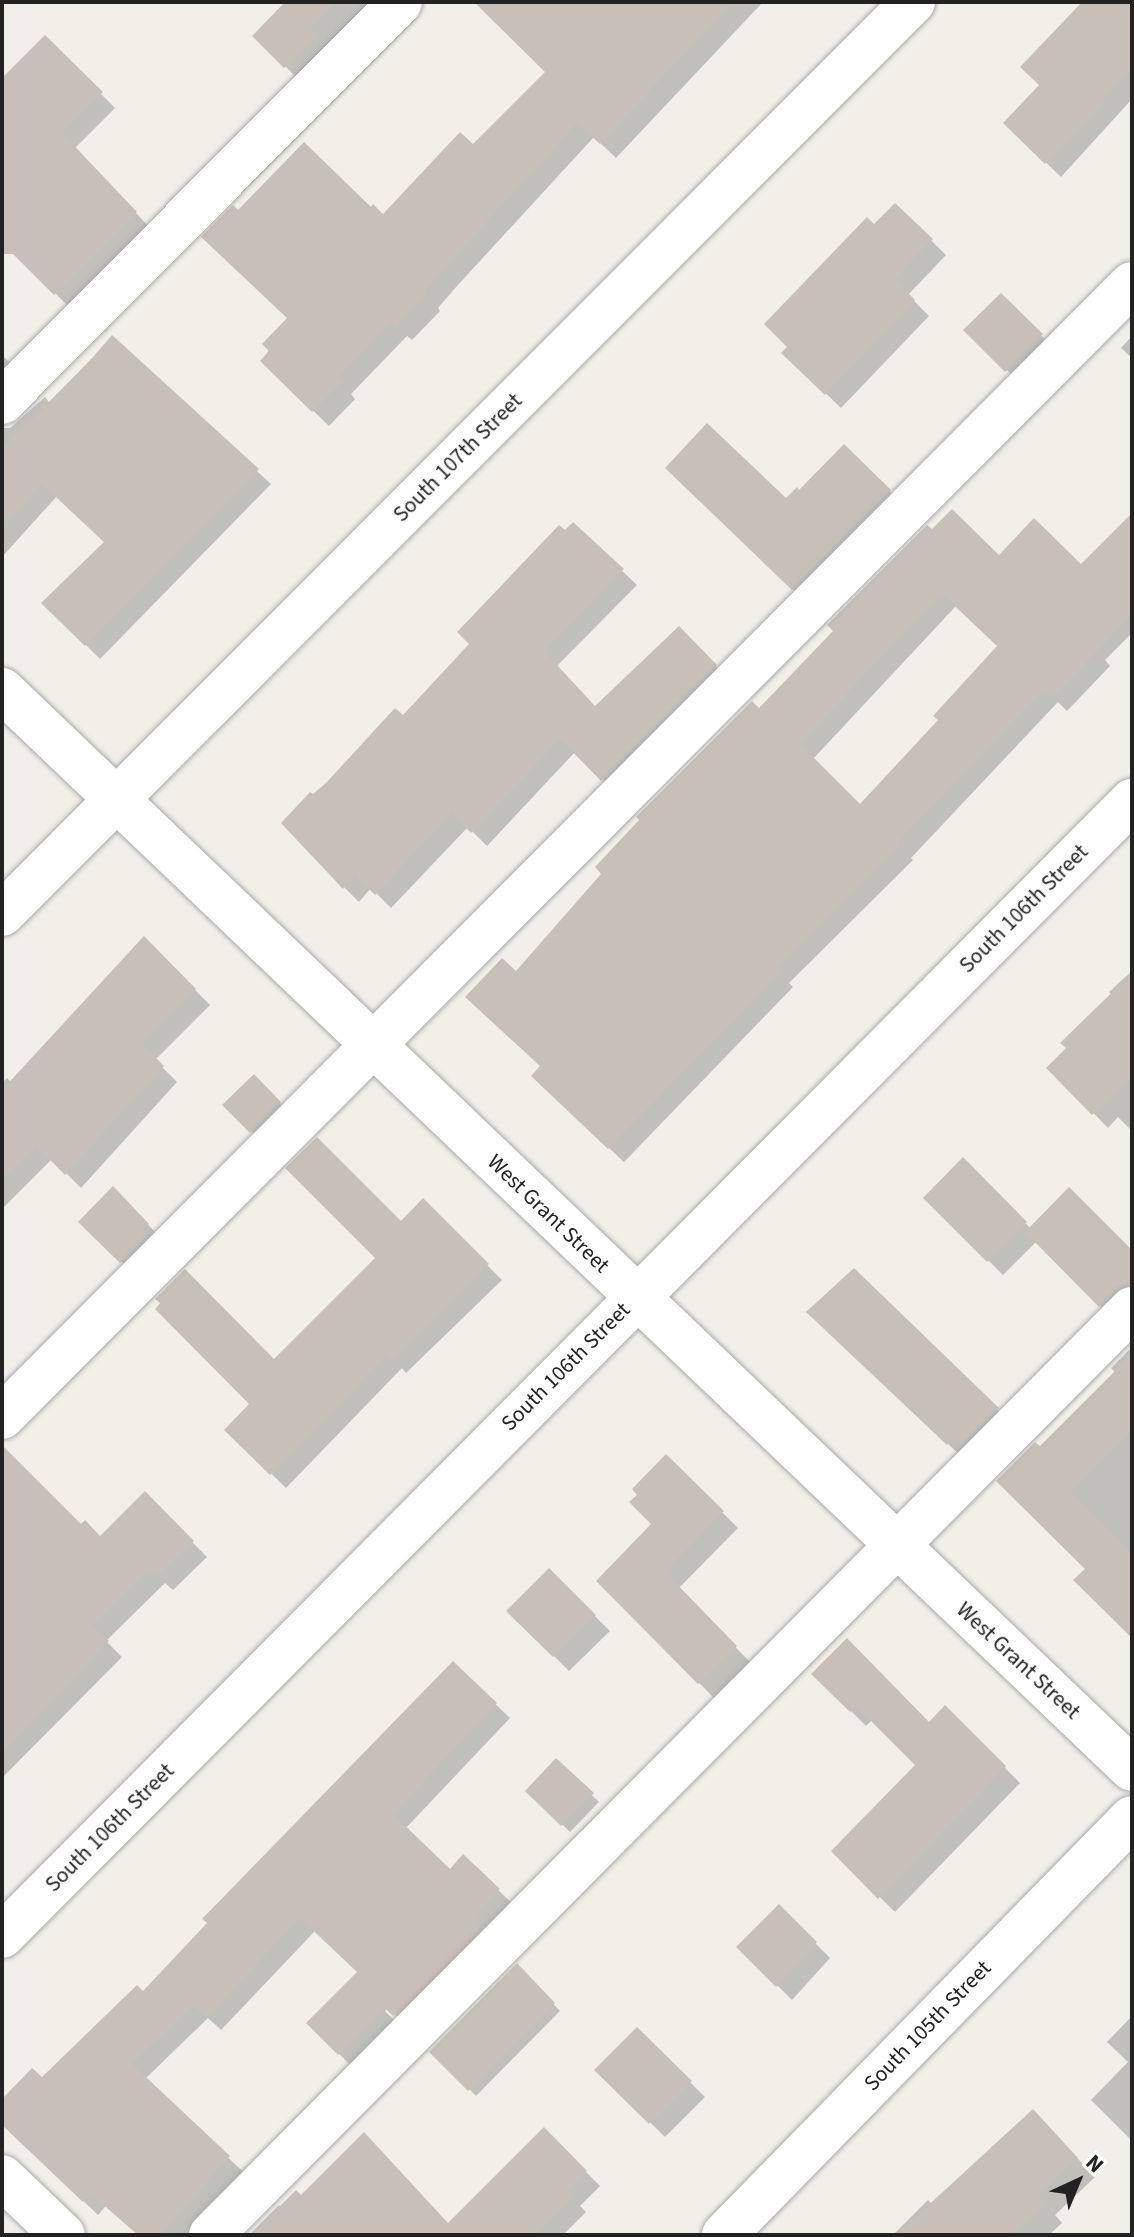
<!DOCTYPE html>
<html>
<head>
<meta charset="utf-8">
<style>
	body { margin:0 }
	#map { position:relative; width:1134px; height:2237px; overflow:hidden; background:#f2efe9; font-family:"Source Sans 3",sans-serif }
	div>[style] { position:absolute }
	.shadow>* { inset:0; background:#0003 }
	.building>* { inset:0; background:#c7bfb8 }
	.roads { filter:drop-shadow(0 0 2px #a9a9a9) drop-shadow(0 0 2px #a9a9a9) }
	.minor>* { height:44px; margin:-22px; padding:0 22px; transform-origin:22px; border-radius:22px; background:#fff }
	span { translate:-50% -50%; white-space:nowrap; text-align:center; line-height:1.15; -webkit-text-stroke:7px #fff; paint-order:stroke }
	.street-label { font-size:22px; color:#222 }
	.frame { position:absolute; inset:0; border:4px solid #222; pointer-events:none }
	.north { position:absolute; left:1038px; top:2141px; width:80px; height:80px; -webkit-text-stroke:6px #fff; paint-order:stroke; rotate:44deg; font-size:22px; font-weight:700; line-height:32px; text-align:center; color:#222 }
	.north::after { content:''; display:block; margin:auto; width:28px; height:36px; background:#222; clip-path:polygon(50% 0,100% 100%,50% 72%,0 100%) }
</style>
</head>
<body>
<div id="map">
	<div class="shadow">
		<div style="clip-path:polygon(288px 2px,378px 2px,299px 80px,255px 36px)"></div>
		<div style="clip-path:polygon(477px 2px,763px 2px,616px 158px,594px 137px,457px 286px,438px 308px,440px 311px,412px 340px,407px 336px,351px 394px,355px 399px,329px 426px,262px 361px,289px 318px,238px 213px,371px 210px,383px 216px,473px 147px,548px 72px)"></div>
		<div style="clip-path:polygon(1089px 2px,1132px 2px,1132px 99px,1061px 177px,1005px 123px,1042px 86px)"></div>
		<div style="clip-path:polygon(45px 38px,115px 108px,75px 148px,150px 228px,70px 308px,2px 240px,2px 82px)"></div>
		<div style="clip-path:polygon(895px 205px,946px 255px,908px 295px,929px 316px,841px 408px,784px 353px,874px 227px)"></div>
		<div style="clip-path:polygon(1001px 296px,1057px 351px,1022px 385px,966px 330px)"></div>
		<div style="clip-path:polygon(1132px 336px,1132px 358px,1121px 348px)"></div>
		<div style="clip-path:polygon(112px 338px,271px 484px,100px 659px,44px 603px,106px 542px,57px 496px,2px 557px,2px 428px,10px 428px,45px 397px,49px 402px)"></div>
		<div style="clip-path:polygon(2px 355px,22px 375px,2px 395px)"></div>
		<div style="clip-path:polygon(844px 447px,905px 506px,808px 604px,668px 468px,786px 500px,799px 493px)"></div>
		<div style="clip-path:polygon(evenodd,1132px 516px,1132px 633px,1105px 660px,1110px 666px,1067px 711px,1058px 702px,911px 858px,913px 860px,789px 983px,793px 987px,624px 1162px,547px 1090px,517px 974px,836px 631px,999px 558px,1081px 567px,1132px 516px,956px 606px,999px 647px,940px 720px,860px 807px,813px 759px,956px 606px)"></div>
		<div style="clip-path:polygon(573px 524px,637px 585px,556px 667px,596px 708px,679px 628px,730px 681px,617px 794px,575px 752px,487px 846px,468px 827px,391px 908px,371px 888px,359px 902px,344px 887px,312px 797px,403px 718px,472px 644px)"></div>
		<div style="clip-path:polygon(144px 939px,210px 1005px,155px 1060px,177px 1082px,81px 1188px,52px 1159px,2px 1209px,2px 1083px,7px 1078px,12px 1083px)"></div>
		<div style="clip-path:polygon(1132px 971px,1132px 1131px,1118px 1117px,1108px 1128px,1049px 1068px,1112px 995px,1109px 992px)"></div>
		<div style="clip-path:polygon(254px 1077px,287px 1110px,259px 1139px,225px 1105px)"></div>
		<div style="clip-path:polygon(963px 1160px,1031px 1229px,1132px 1253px,1132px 1277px,1102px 1307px,1037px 1241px,1003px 1275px,926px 1198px)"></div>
		<div style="clip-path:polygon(113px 1189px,155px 1232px,150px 1237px,155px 1243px,129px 1269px,81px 1222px)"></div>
		<div style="clip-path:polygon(423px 1201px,502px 1280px,406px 1373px,402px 1368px,286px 1488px,227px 1430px,252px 1404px,274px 1362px,378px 1258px,401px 1224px)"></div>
		<div style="clip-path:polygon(854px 1271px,1012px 1424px,963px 1458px,824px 1327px)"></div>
		<div style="clip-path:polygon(1132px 1347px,1132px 1636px,1088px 1569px,1040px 1449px,1116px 1373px,1111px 1368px)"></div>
		<div style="clip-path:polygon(666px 1457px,738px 1528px,678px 1589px,750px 1662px,714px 1698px,599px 1581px,654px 1524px,640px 1495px)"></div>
		<div style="clip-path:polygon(2px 1469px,100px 1538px,145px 1494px,207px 1557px,173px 1590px,165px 1583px,106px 1641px,122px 1657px,2px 1778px)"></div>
		<div style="clip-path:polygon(549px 1571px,610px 1631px,569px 1671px,509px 1611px)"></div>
		<div style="clip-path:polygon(453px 1664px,510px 1718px,405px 1829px,450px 1871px,463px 1857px,513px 1904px,409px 2029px,388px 2008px,385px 2011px,397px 2023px,353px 2068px,309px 2023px,359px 1973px,315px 1931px,221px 2030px,208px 2018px,145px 2079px,255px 2183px,207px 2235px,139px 2235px,106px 2206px,98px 2215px,2px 2123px,2px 2102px,42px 2080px,143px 1994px)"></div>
		<div style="clip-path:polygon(814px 1674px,929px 1724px,945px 1708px,1020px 1783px,895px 1912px,833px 1851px,918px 1765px,872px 1720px,866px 1726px)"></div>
		<div style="clip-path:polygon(556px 1761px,599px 1802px,570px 1832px,528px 1791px)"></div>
		<div style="clip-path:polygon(779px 1907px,830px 1958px,792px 2000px,739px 1947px)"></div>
		<div style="clip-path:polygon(517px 1966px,560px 2011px,476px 2096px,432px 2052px)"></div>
		<div style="clip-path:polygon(1132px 2016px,1132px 2141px,1091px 2100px,1128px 2062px,1107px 2042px)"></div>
		<div style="clip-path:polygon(637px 2030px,705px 2097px,665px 2137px,597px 2070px)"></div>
		<div style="clip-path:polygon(544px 2130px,600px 2186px,580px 2206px,586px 2212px,563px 2235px,249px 2235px,279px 2205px,281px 2207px,301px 2198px,449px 2225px)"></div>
		<div style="clip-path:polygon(1051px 2130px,1095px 2177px,1055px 2215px,1062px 2223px,1049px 2235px,893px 2235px,928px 2200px,932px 2204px)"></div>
	</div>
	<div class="building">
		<div style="clip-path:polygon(285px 2px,336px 2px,310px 29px,317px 35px,284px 68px,252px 36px)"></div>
		<div style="clip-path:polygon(474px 2px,733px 2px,600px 144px,577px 123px,442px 271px,424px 292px,426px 294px,395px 327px,391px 322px,337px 378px,342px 382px,312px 412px,260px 361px,269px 351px,262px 344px,287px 318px,201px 237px,233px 205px,238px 210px,304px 142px,371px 207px,373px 204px,383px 214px,460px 132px,473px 144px,545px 72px)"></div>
		<div style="clip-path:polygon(1082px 2px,1132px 2px,1132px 68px,1102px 99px,1106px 101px,1045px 164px,1003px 123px,1039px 85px,1020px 67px)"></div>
		<div style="clip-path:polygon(45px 35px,103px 92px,62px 133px,137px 212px,54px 295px,13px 254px,2px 254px,2px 78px)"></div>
		<div style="clip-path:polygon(895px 203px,933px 239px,894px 279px,915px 300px,825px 395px,781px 353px,787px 347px,764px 324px,867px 217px,874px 224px)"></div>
		<div style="clip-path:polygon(1001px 293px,1043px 334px,1005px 372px,963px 330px)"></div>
		<div style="clip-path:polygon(112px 335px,259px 469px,85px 646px,41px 603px,104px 542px,42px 484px,2px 527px,2px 449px,82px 370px)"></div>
		<div style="clip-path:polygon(707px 423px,786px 498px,797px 487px,799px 490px,844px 444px,891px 490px,792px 590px,665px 468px)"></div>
		<div style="clip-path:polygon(evenodd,952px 509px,999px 555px,1034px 518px,1081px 564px,1132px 513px,1132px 615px,1052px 698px,1043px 690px,898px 842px,900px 844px,777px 967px,781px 972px,608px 1149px,531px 1076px,540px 1066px,465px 997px,502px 958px,516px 971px,601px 874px,595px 867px,639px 820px,636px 817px,752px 701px,759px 708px,833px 631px,827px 625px,927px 525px,932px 529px,952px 509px,941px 593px,997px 646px,933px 716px,938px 720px,860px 804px,800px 744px,941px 593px)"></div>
		<div style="clip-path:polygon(573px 522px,624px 569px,544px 651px,595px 706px,679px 626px,717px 665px,601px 781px,560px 739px,471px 833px,452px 813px,375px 895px,355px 875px,343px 889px,281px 823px,310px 792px,313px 794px,326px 783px,395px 708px,403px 715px,469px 644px,457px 632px,559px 525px,565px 530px)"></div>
		<div style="clip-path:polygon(144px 936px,196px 989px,142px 1044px,164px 1066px,65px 1175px,36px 1146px,2px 1180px,2px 1090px)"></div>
		<div style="clip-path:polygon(1132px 973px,1132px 1076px,1092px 1115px,1046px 1068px,1066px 1048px,1060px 1043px)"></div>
		<div style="clip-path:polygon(254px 1074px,281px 1102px,250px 1133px,222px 1105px)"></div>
		<div style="clip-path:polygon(317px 1137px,401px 1221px,423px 1198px,489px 1264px,391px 1360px,386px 1356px,270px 1475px,224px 1430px,249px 1404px,155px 1309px,160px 1303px,155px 1299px,185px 1269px,274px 1359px,375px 1258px,285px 1168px)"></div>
		<div style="clip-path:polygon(963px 1157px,1027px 1222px,987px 1262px,923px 1198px)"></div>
		<div style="clip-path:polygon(113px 1186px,149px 1224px,144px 1229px,149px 1234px,120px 1263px,78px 1222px)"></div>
		<div style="clip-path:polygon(1069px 1187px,1132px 1250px,1132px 1285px,1115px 1291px,1099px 1307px,1025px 1232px)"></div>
		<div style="clip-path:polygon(854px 1268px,999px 1408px,961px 1446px,953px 1438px,947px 1445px,806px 1312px)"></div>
		<div style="clip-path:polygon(1132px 1354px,1132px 1430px,1070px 1492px,1132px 1554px,1132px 1638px,1073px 1580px,1085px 1569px,996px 1481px,1035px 1442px,1040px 1446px)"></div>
		<div style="clip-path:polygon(2px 1445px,81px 1524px,85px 1520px,100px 1536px,145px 1491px,194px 1541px,157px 1577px,149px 1569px,92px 1626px,109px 1641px,2px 1753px)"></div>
		<div style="clip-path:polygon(666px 1454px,724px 1511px,665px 1572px,737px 1646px,698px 1684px,596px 1581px,651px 1524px,629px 1502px,637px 1495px,632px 1489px)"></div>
		<div style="clip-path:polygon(549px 1568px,596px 1615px,553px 1657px,506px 1611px)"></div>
		<div style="clip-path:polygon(847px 1638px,929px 1722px,945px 1705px,1006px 1766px,878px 1899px,831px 1851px,915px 1765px,856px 1706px,850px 1712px,811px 1674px)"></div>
		<div style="clip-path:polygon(453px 1661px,497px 1703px,393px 1814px,450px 1869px,463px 1854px,500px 1889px,474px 1917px,483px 1926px,393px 2016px,385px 2008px,338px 2055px,306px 2023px,357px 1972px,300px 1918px,206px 2018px,193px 2005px,132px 2064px,230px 2156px,160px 2235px,138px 2235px,91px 2194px,83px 2202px,2px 2125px,2px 2099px,32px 2068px,42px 2077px,137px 1985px,143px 1991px,207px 1923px,202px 1919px)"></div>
		<div style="clip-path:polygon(556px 1758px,594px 1793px,561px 1826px,525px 1791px)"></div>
		<div style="clip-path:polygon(779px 1904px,817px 1942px,776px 1987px,736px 1947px)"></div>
		<div style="clip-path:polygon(517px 1963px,555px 2003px,468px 2091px,429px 2052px)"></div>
		<div style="clip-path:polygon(637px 2027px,692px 2081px,649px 2124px,594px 2070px)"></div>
		<div style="clip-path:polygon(1033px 2109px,1078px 2158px,1038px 2195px,1045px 2203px,1012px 2235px,896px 2235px)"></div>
		<div style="clip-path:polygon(544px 2127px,587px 2171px,567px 2191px,573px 2197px,535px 2235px,251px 2235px,296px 2190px,301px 2195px,364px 2132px,448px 2223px)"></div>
	</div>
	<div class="roads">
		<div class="minor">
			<div style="left:2px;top:402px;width:564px;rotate:-45.14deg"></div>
			<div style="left:2px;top:690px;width:1562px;rotate:43.68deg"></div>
			<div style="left:2px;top:914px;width:1289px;rotate:-45.03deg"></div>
			<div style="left:2px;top:1417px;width:1600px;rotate:-45.08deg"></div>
			<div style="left:2px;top:1936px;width:1602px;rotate:-45.13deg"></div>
			<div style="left:2px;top:2177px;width:84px;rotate:43.6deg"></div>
			<div style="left:211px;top:2235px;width:1306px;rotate:-45.16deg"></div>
			<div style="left:724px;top:2235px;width:583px;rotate:-45.63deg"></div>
		</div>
	</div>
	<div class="street-label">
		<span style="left:458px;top:458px;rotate:-45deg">South 107th Street</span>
		<span style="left:1024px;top:909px;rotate:-45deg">South 106th Street</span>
		<span style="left:548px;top:1214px;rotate:44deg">West Grant Street</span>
		<span style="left:566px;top:1367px;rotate:-45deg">South 106th Street</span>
		<span style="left:1018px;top:1661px;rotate:43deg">West Grant Street</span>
		<span style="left:110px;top:1828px;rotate:-45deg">South 106th Street</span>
		<span style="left:928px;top:2026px;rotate:-46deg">South 105th Street</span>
	</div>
	<div class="frame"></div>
	<div class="north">N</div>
</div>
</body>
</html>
